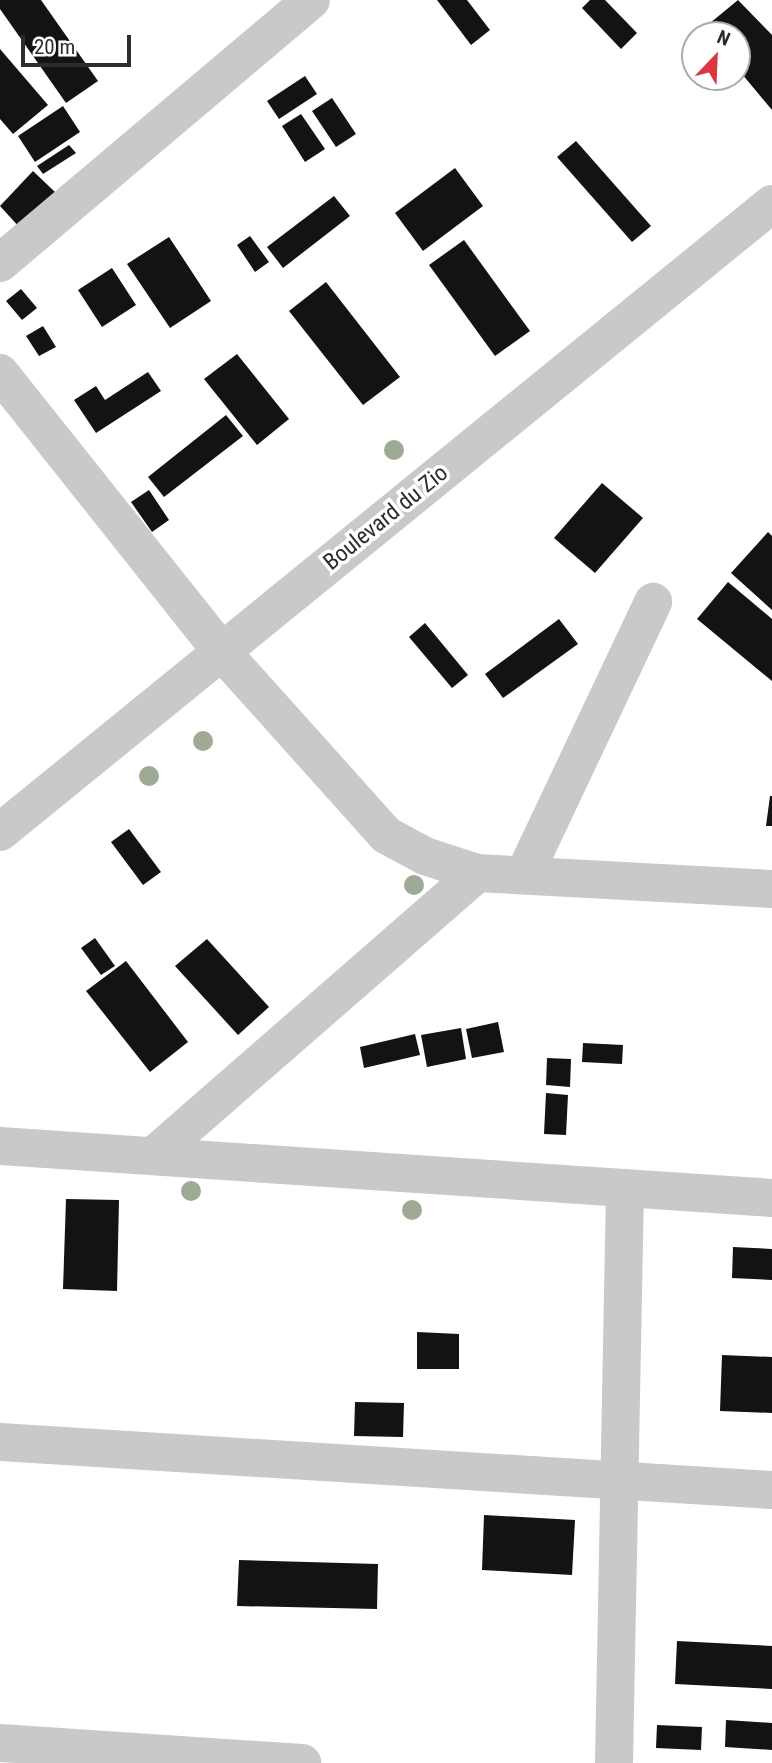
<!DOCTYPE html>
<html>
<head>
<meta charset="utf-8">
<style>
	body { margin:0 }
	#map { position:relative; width:772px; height:1763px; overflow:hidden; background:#fff; font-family:"Roboto Condensed",sans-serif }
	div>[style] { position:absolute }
	.building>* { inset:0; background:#131313 }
	.street>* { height:38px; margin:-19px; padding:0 19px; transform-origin:19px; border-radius:19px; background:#c9c9c9 }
	.trees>* { width:20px; height:20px; margin:-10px; border-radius:50%; background:#9faa94 }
	span { translate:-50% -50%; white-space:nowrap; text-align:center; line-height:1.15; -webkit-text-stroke:7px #fff; paint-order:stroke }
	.street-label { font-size:23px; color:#2c2c2c }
	.north { position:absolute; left:681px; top:21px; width:70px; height:70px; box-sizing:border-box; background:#fff; border:2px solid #ababab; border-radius:50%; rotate:23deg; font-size:19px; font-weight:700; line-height:28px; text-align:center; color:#2c2c2c }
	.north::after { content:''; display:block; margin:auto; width:24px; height:32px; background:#dc3643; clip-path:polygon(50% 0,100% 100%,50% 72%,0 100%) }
	.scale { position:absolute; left:21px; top:35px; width:110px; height:32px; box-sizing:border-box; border:4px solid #2c2c2c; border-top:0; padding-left:9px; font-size:21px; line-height:24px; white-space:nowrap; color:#2c2c2c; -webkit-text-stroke:5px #fff; paint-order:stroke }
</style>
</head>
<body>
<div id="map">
	<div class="building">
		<div style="clip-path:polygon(0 0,41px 0,98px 81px,66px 103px,0 9px)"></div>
		<div style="clip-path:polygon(437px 0,467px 0,490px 30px,471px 45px)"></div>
		<div style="clip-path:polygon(590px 0,605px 0,637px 33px,621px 49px,582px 8px)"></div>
		<div style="clip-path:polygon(738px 0,772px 35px,772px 110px,737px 68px,737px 35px,710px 35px,704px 28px)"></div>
		<div style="clip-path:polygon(0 49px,48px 105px,13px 134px,0 119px)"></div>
		<div style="clip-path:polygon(305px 76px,317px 94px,279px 119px,267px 101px)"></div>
		<div style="clip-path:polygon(332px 98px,356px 134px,336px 147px,312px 111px)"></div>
		<div style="clip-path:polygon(63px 106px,80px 132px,35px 162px,18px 136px)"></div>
		<div style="clip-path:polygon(301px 114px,325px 149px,305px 162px,282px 126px)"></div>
		<div style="clip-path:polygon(576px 141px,651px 226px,632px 242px,557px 157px)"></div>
		<div style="clip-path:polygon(69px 145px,76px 153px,43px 174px,37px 166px)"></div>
		<div style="clip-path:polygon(455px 168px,483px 206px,423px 251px,395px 213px)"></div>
		<div style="clip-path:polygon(33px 171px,56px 193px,21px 229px,0 206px)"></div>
		<div style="clip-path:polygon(334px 196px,350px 216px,283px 268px,267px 247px)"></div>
		<div style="clip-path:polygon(250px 236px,269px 262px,255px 272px,237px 245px)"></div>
		<div style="clip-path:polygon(169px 237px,211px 301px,170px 328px,127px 264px)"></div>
		<div style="clip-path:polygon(464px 240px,530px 331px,495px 356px,429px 265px)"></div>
		<div style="clip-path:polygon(112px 268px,136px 305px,102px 327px,78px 290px)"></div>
		<div style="clip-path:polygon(326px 282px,400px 377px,363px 405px,289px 311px)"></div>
		<div style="clip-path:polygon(21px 289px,37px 308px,22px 320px,6px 301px)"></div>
		<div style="clip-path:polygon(43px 326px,56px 347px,39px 356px,26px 336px)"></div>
		<div style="clip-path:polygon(237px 354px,289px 419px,257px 445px,204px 379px)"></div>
		<div style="clip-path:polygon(148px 372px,161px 391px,96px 433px,74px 400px,96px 386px,105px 400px)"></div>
		<div style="clip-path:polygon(226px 415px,243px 436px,164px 497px,148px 477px)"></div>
		<div style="clip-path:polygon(602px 483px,643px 518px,595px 573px,554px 538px)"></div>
		<div style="clip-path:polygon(149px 490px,169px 520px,152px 532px,131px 502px)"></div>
		<div style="clip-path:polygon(768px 532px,772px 536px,772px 610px,731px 573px)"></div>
		<div style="clip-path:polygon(728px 582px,772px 619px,772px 681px,697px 619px)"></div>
		<div style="clip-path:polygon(559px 619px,578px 644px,503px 698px,485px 674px)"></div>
		<div style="clip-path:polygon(425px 623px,468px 675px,452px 688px,409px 637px)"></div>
		<div style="clip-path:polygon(770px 796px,772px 796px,772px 826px,766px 826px)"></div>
		<div style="clip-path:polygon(129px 829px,161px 872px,143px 885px,111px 842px)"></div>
		<div style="clip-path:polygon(95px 938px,115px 966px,101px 975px,81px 948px)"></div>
		<div style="clip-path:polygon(207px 939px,269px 1007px,238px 1035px,175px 966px)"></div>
		<div style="clip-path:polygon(126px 961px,188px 1042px,150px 1072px,86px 991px)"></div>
		<div style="clip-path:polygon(498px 1022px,504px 1052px,472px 1058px,466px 1029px)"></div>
		<div style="clip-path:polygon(461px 1028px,466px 1059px,427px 1067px,421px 1035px)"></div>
		<div style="clip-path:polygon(415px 1034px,420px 1055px,364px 1068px,360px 1047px)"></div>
		<div style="clip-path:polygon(583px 1043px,623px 1045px,622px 1064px,582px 1062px)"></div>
		<div style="clip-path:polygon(547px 1058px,571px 1059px,570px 1087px,546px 1085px)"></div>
		<div style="clip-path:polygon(546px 1093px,568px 1095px,566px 1135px,544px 1134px)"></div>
		<div style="clip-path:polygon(66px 1199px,119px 1200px,117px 1291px,63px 1289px)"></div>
		<div style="clip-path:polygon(733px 1247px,772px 1249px,772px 1280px,732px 1278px)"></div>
		<div style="clip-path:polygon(417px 1332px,459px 1334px,459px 1369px,417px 1369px)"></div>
		<div style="clip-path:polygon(722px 1355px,772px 1357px,772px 1413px,720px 1411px)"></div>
		<div style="clip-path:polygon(355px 1402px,404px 1403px,403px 1437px,354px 1436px)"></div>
		<div style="clip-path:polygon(484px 1515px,575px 1520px,572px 1575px,482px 1570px)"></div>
		<div style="clip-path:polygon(239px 1560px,378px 1564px,377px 1609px,237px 1606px)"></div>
		<div style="clip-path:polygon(677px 1641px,772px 1646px,772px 1689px,675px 1684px)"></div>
		<div style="clip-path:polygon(726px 1720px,772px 1723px,772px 1750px,725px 1747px)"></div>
		<div style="clip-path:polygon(657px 1725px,702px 1727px,701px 1750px,656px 1748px)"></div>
	</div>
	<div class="street">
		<div style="left:0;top:263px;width:407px;rotate:-40.2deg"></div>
		<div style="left:0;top:373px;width:357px;rotate:51.5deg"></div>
		<div style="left:222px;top:652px;width:246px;rotate:48.1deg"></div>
		<div style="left:386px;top:835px;width:44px;rotate:28.3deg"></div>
		<div style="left:425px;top:856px;width:55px;rotate:18.1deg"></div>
		<div style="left:477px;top:873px;width:295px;rotate:3.1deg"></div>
		<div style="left:0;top:832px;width:995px;rotate:-39.13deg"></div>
		<div style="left:525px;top:873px;width:300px;rotate:-64.7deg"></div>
		<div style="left:0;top:1146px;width:774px;rotate:3.85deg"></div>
		<div style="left:153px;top:1156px;width:430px;rotate:-41.1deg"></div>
		<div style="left:0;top:1442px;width:773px;rotate:3.56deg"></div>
		<div style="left:0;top:1743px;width:303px;rotate:3.8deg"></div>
		<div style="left:614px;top:1763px;width:575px;rotate:-88.9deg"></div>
	</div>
	<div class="trees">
		<div style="left:394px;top:450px"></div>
		<div style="left:203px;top:741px"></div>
		<div style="left:149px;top:776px"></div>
		<div style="left:414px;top:885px"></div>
		<div style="left:191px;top:1191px"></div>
		<div style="left:412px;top:1210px"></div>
	</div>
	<div class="street-label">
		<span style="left:386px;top:518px;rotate:-39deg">Boulevard du Zio</span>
	</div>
	<div class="north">N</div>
	<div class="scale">20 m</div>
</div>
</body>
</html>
